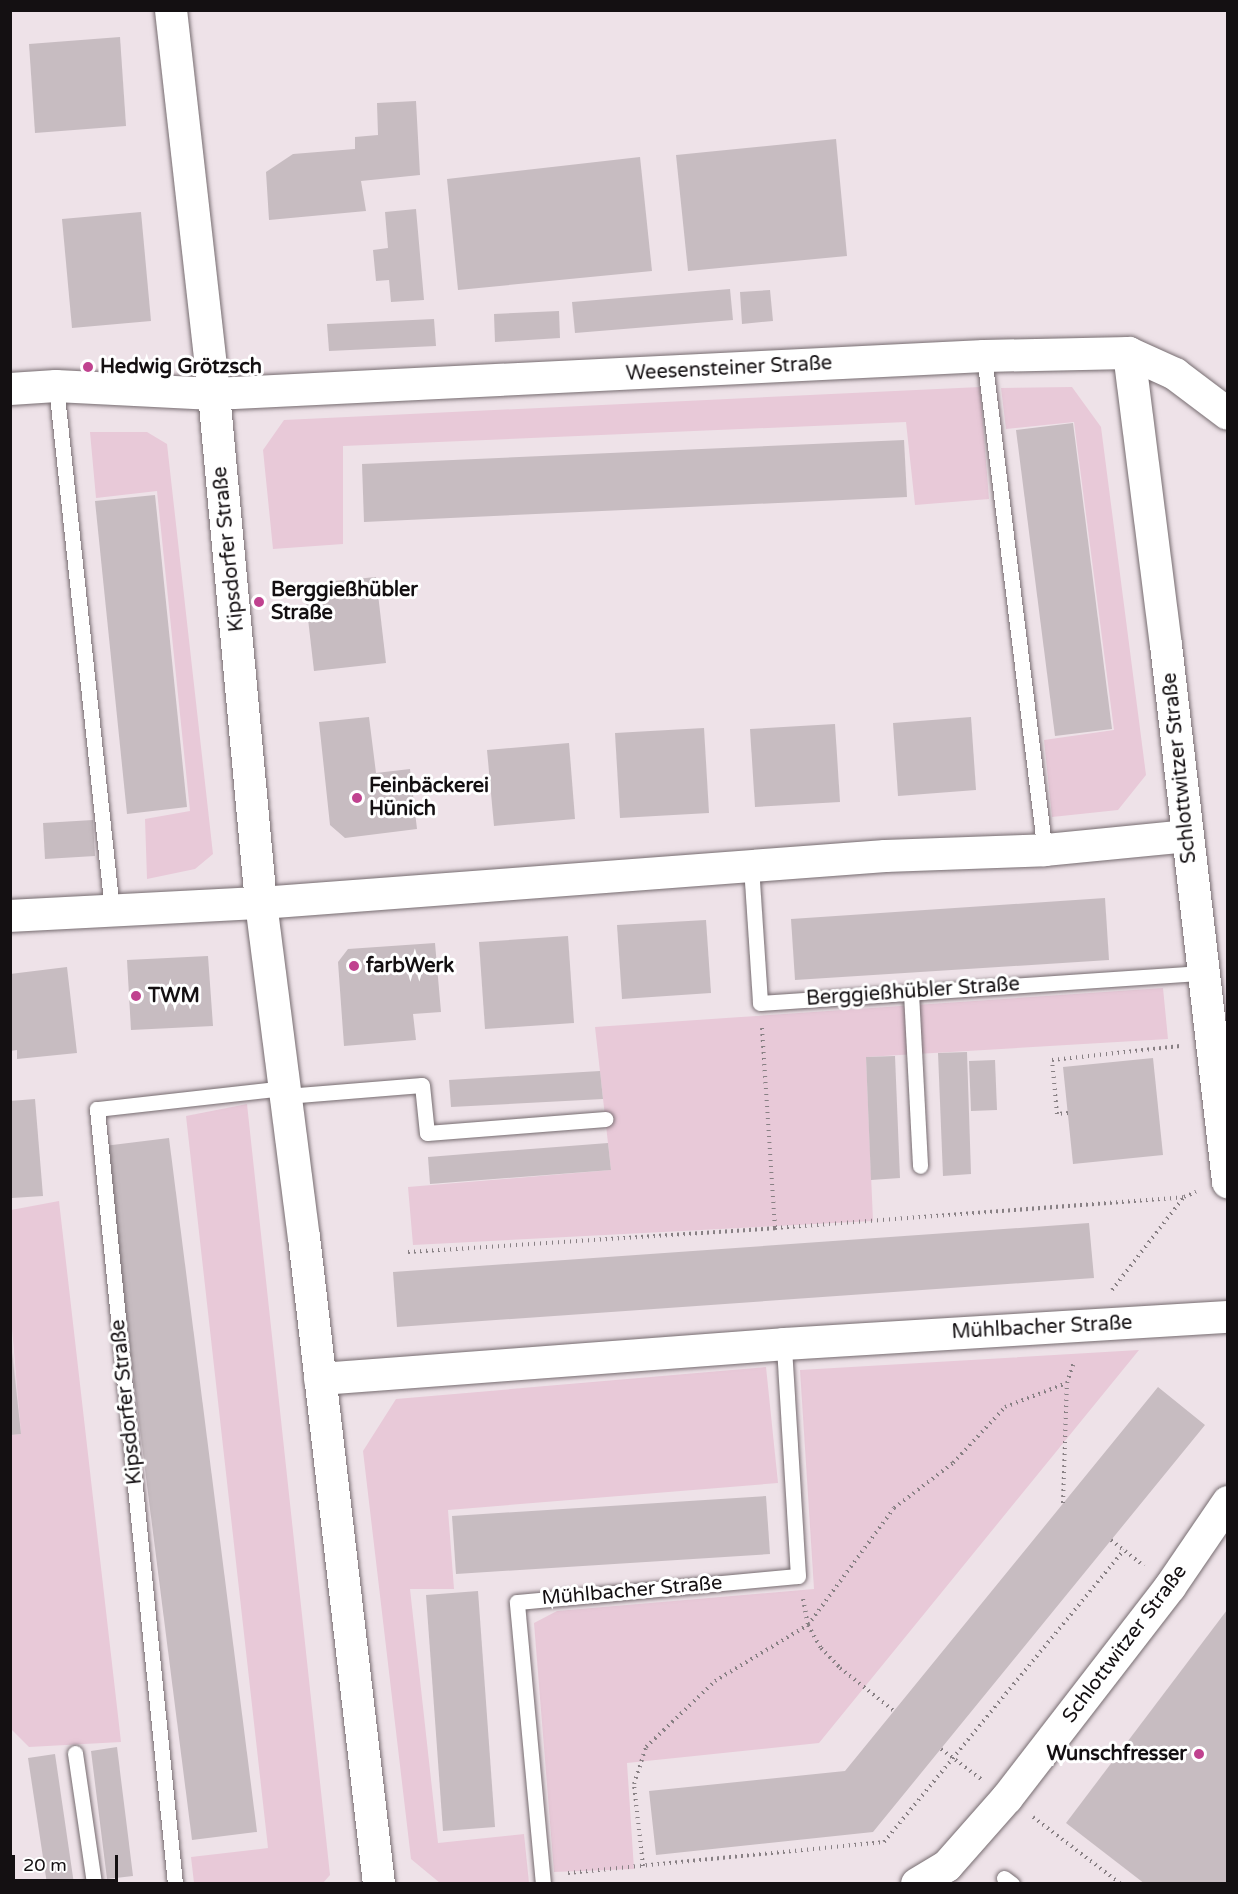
<!DOCTYPE html>
<html>
<head>
<meta charset="utf-8">
<style>
	body { margin:0 }
	#map { position:relative; width:1238px; height:1894px; overflow:hidden; background:#eee2e8; font-family:"Varela Round",sans-serif }
	div>[style] { position:absolute }
	.built>* { inset:0; background:#e6d3dc }
	.green>* { inset:0; background:#e8c9d8 }
	.building>* { inset:0; background:#c7bcc1 }
	.path>* { height:4px; margin-top:-2px; transform-origin:0; background:repeating-linear-gradient(90deg,#888084 0 1.5px,transparent 0 6px) }
	.roads { filter:drop-shadow(0 0 2px #766c70) drop-shadow(0 0 2px #766c70) }
	.service>* { height:15px; margin:-7.5px; padding:0 7.5px; transform-origin:7.5px; border-radius:7.5px; background:#fff }
	.minor>* { height:32px; margin:-16px; padding:0 16px; transform-origin:16px; border-radius:16px; background:#fff }
	.dots>* { width:16px; height:16px; translate:-50% -50%; box-sizing:border-box; border:3px solid #fff; border-radius:50% }
	span { translate:-50% -50%; white-space:nowrap; text-align:center; line-height:1.15; -webkit-text-stroke:6px #fff; paint-order:stroke }
	.poi-label { font-size:20px; color:#141012; font-weight:700 }
	.left { translate:0 -50%; text-align:left }
	.right { translate:-100% -50%; text-align:right }
	.street-label { font-size:20px; color:#141012 }
	.frame { position:absolute; inset:0; border:12px solid #141012; pointer-events:none }
	.scale { position:absolute; left:12px; top:1855px; width:106px; height:27px; box-sizing:border-box; border:3px solid #141012; border-top:0; padding-left:8px; font-size:18px; line-height:21px; white-space:nowrap; color:#141012; -webkit-text-stroke:4px #fff; paint-order:stroke }
</style>
</head>
<body>
<div id="map">
	<div class="built">
		<div style="clip-path:polygon(10px 1317px,21px 1434px,11px 1435px,10px 1435px)"></div>
	</div>
	<div class="green">
		<div style="clip-path:polygon(980px 387px,989px 499px,915px 505px,906px 422px,343px 446px,343px 544px,273px 549px,263px 450px,284px 420px)"></div>
		<div style="clip-path:polygon(1072px 387px,1101px 427px,1146px 775px,1118px 810px,1052px 817px,1044px 740px,1114px 730px,1074px 422px,1006px 429px,1001px 388px)"></div>
		<div style="clip-path:polygon(90px 432px,147px 432px,167px 444px,213px 854px,195px 869px,147px 879px,145px 819px,190px 811px,157px 491px,96px 498px)"></div>
		<div style="clip-path:polygon(1163px 988px,1168px 1039px,866px 1057px,873px 1221px,413px 1245px,408px 1187px,611px 1170px,595px 1027px)"></div>
		<div style="clip-path:polygon(247px 1104px,330px 1875px,323px 1883px,194px 1883px,191px 1857px,268px 1848px,186px 1116px)"></div>
		<div style="clip-path:polygon(59px 1201px,121px 1742px,29px 1747px,10px 1728px,10px 1435px,21px 1434px,11px 1317px,11px 1210px)"></div>
		<div style="clip-path:polygon(1139px 1350px,819px 1743px,627px 1763px,634px 1869px,554px 1872px,534px 1623px,557px 1611px,814px 1589px,800px 1370px)"></div>
		<div style="clip-path:polygon(766px 1367px,778px 1483px,448px 1510px,454px 1589px,410px 1589px,438px 1843px,524px 1834px,529px 1883px,440px 1883px,411px 1859px,363px 1451px,396px 1399px)"></div>
	</div>
	<div class="building">
		<div style="clip-path:polygon(120px 37px,126px 126px,35px 133px,29px 44px)"></div>
		<div style="clip-path:polygon(416px 101px,420px 175px,361px 181px,366px 211px,269px 220px,266px 172px,293px 154px,355px 149px,355px 137px,378px 135px,377px 103px)"></div>
		<div style="clip-path:polygon(836px 139px,847px 256px,688px 271px,676px 155px)"></div>
		<div style="clip-path:polygon(640px 157px,652px 271px,458px 290px,447px 179px)"></div>
		<div style="clip-path:polygon(416px 209px,424px 300px,391px 302px,389px 280px,376px 281px,373px 250px,388px 248px,385px 212px)"></div>
		<div style="clip-path:polygon(141px 212px,151px 321px,72px 328px,62px 219px)"></div>
		<div style="clip-path:polygon(730px 289px,733px 320px,575px 333px,572px 302px)"></div>
		<div style="clip-path:polygon(770px 290px,773px 321px,742px 324px,740px 292px)"></div>
		<div style="clip-path:polygon(559px 311px,560px 338px,495px 342px,494px 314px)"></div>
		<div style="clip-path:polygon(434px 319px,436px 346px,329px 351px,327px 324px)"></div>
		<div style="clip-path:polygon(1073px 423px,1112px 729px,1055px 736px,1016px 430px)"></div>
		<div style="clip-path:polygon(904px 440px,907px 497px,364px 522px,362px 464px)"></div>
		<div style="clip-path:polygon(155px 495px,187px 807px,127px 814px,95px 501px)"></div>
		<div style="clip-path:polygon(376px 577px,386px 663px,314px 671px,304px 584px)"></div>
		<div style="clip-path:polygon(369px 717px,376px 773px,410px 769px,417px 829px,345px 838px,330px 825px,319px 722px)"></div>
		<div style="clip-path:polygon(971px 717px,976px 790px,898px 796px,893px 723px)"></div>
		<div style="clip-path:polygon(835px 724px,840px 802px,755px 807px,750px 729px)"></div>
		<div style="clip-path:polygon(704px 728px,709px 813px,620px 818px,615px 733px)"></div>
		<div style="clip-path:polygon(569px 743px,575px 819px,494px 826px,487px 750px)"></div>
		<div style="clip-path:polygon(93px 820px,95px 856px,45px 859px,43px 823px)"></div>
		<div style="clip-path:polygon(1105px 898px,1109px 960px,795px 980px,791px 919px)"></div>
		<div style="clip-path:polygon(706px 920px,711px 993px,622px 999px,617px 925px)"></div>
		<div style="clip-path:polygon(568px 936px,574px 1023px,485px 1029px,479px 942px)"></div>
		<div style="clip-path:polygon(435px 943px,441px 1012px,413px 1014px,416px 1040px,344px 1046px,338px 962px,348px 949px)"></div>
		<div style="clip-path:polygon(208px 956px,213px 1026px,131px 1030px,127px 960px)"></div>
		<div style="clip-path:polygon(67px 967px,77px 1053px,17px 1059px,17px 1050px,10px 1051px,10px 974px)"></div>
		<div style="clip-path:polygon(967px 1052px,971px 1174px,943px 1176px,938px 1053px)"></div>
		<div style="clip-path:polygon(895px 1056px,900px 1178px,871px 1180px,866px 1057px)"></div>
		<div style="clip-path:polygon(1153px 1058px,1163px 1155px,1073px 1164px,1063px 1067px)"></div>
		<div style="clip-path:polygon(995px 1060px,997px 1110px,971px 1111px,969px 1061px)"></div>
		<div style="clip-path:polygon(600px 1071px,603px 1099px,451px 1107px,449px 1080px)"></div>
		<div style="clip-path:polygon(35px 1099px,43px 1196px,12px 1198px,10px 1101px)"></div>
		<div style="clip-path:polygon(169px 1138px,257px 1832px,192px 1840px,104px 1146px)"></div>
		<div style="clip-path:polygon(608px 1143px,611px 1170px,430px 1184px,428px 1157px)"></div>
		<div style="clip-path:polygon(1089px 1223px,1094px 1278px,397px 1327px,393px 1272px)"></div>
		<div style="clip-path:polygon(10px 1334px,21px 1434px,10px 1435px)"></div>
		<div style="clip-path:polygon(1158px 1387px,1205px 1425px,873px 1832px,656px 1855px,649px 1791px,845px 1771px)"></div>
		<div style="clip-path:polygon(766px 1496px,770px 1554px,456px 1574px,452px 1516px)"></div>
		<div style="clip-path:polygon(478px 1591px,495px 1827px,443px 1831px,426px 1595px)"></div>
		<div style="clip-path:polygon(1227px 1610px,1227px 1884px,1145px 1884px,1066px 1823px)"></div>
		<div style="clip-path:polygon(117px 1747px,133px 1876px,107px 1879px,91px 1751px)"></div>
		<div style="clip-path:polygon(55px 1754px,74px 1884px,47px 1884px,28px 1758px)"></div>
	</div>
	<div class="path">
		<div style="left:762px;top:1028px;width:200px;rotate:86.3deg"></div>
		<div style="left:775px;top:1228px;width:410px;rotate:-4.3deg"></div>
		<div style="left:1068px;top:1113px;width:11px;rotate:175deg"></div>
		<div style="left:1057px;top:1114px;width:54px;rotate:-95.3deg"></div>
		<div style="left:1052px;top:1060px;width:129px;rotate:-6.2deg"></div>
		<div style="left:408px;top:1252px;width:368px;rotate:-3.7deg"></div>
		<div style="left:1112px;top:1290px;width:118px;rotate:-52.3deg"></div>
		<div style="left:1184px;top:1197px;width:13px;rotate:-23deg"></div>
		<div style="left:1063px;top:1503px;width:120px;rotate:-88.1deg"></div>
		<div style="left:1067px;top:1383px;width:23px;rotate:-72deg"></div>
		<div style="left:1111px;top:1540px;width:42px;rotate:38.2deg"></div>
		<div style="left:803px;top:1599px;width:26px;rotate:79deg"></div>
		<div style="left:808px;top:1625px;width:26px;rotate:61deg"></div>
		<div style="left:821px;top:1648px;width:28px;rotate:46deg"></div>
		<div style="left:840px;top:1668px;width:69px;rotate:38.5deg"></div>
		<div style="left:941px;top:1749px;width:50px;rotate:36.9deg"></div>
		<div style="left:1033px;top:1817px;width:111px;rotate:37.3deg"></div>
		<div style="left:643px;top:1866px;width:82px;rotate:-96.3deg"></div>
		<div style="left:634px;top:1784px;width:39px;rotate:-72deg"></div>
		<div style="left:646px;top:1747px;width:95px;rotate:-43.7deg"></div>
		<div style="left:715px;top:1681px;width:109px;rotate:-31.1deg"></div>
		<div style="left:808px;top:1625px;width:145px;rotate:-53.7deg"></div>
		<div style="left:894px;top:1508px;width:74px;rotate:-37.3deg"></div>
		<div style="left:953px;top:1463px;width:76px;rotate:-47.1deg"></div>
		<div style="left:1005px;top:1407px;width:66px;rotate:-21.2deg"></div>
		<div style="left:568px;top:1873px;width:318px;rotate:-5.6deg"></div>
		<div style="left:884px;top:1842px;width:378px;rotate:-50.6deg"></div>
	</div>
	<div class="roads">
		<div class="service">
			<div style="left:984px;top:356px;width:498px;rotate:83deg"></div>
			<div style="left:56px;top:386px;width:527px;rotate:83.9deg"></div>
			<div style="left:751px;top:866px;width:137px;rotate:86.2deg"></div>
			<div style="left:760px;top:1003px;width:443px;rotate:-3.9deg"></div>
			<div style="left:911px;top:993px;width:173px;rotate:87deg"></div>
			<div style="left:286px;top:1096px;width:136px;rotate:-4.6deg"></div>
			<div style="left:422px;top:1085px;width:48px;rotate:84.1deg"></div>
			<div style="left:427px;top:1133px;width:179px;rotate:-4.5deg"></div>
			<div style="left:75px;top:1753px;width:132px;rotate:81.7deg"></div>
			<div style="left:1004px;top:1878px;width:10px;rotate:37deg"></div>
			<div style="left:175px;top:1884px;width:779px;rotate:-95.75deg"></div>
			<div style="left:97px;top:1109px;width:189px;rotate:-6.4deg"></div>
			<div style="left:543px;top:1884px;width:283px;rotate:-95.3deg"></div>
			<div style="left:517px;top:1602px;width:282px;rotate:-5.3deg"></div>
			<div style="left:798px;top:1576px;width:232px;rotate:-93.5deg"></div>
		</div>
		<div class="minor">
			<div style="left:171px;top:10px;width:386px;rotate:83.6deg"></div>
			<div style="left:214px;top:394px;width:511px;rotate:84.72deg"></div>
			<div style="left:261px;top:903px;width:337px;rotate:82.7deg"></div>
			<div style="left:304px;top:1237px;width:651px;rotate:83.39deg"></div>
			<div style="left:1129px;top:353px;width:294px;rotate:82.8deg"></div>
			<div style="left:1166px;top:645px;width:541px;rotate:83.41deg"></div>
			<div style="left:10px;top:389px;width:46px;rotate:-3.7deg"></div>
			<div style="left:56px;top:386px;width:158px;rotate:2.9deg"></div>
			<div style="left:214px;top:394px;width:771px;rotate:-2.83deg"></div>
			<div style="left:984px;top:356px;width:145px;rotate:-1.2deg"></div>
			<div style="left:1129px;top:353px;width:51px;rotate:24.5deg"></div>
			<div style="left:1175px;top:374px;width:66px;rotate:37deg"></div>
			<div style="left:10px;top:916px;width:251px;rotate:-3deg"></div>
			<div style="left:261px;top:903px;width:626px;rotate:-4.31deg"></div>
			<div style="left:885px;top:856px;width:160px;rotate:-2.1deg"></div>
			<div style="left:1045px;top:850px;width:143px;rotate:-5.6deg"></div>
			<div style="left:320px;top:1379px;width:465px;rotate:-4.3deg"></div>
			<div style="left:784px;top:1344px;width:445px;rotate:-3.5deg"></div>
			<div style="left:917px;top:1884px;width:35px;rotate:-31deg"></div>
			<div style="left:947px;top:1866px;width:91px;rotate:-48.6deg"></div>
			<div style="left:1007px;top:1798px;width:267px;rotate:-52.3deg"></div>
			<div style="left:1170px;top:1587px;width:103px;rotate:-55.7deg"></div>
		</div>
	</div>
	<div class="dots">
		<div style="left:88px;top:367px;background:#c0428f"></div>
		<div style="left:259px;top:602px;background:#c0428f"></div>
		<div style="left:357px;top:798px;background:#c0428f"></div>
		<div style="left:354px;top:966px;background:#c0428f"></div>
		<div style="left:136px;top:996px;background:#c0428f"></div>
		<div style="left:1199px;top:1754px;background:#c0428f"></div>
	</div>
	<div class="poi-label">
		<span class="left" style="left:100px;top:367px">Hedwig Grötzsch</span>
		<span class="left" style="left:271px;top:602px">Berggießhübler<br>Straße</span>
		<span class="left" style="left:369px;top:798px">Feinbäckerei<br>Hünich</span>
		<span class="left" style="left:366px;top:966px">farbWerk</span>
		<span class="left" style="left:148px;top:996px">TWM</span>
		<span class="right" style="left:1187px;top:1754px">Wunschfresser</span>
	</div>
	<div class="street-label">
		<span style="left:729px;top:369px;rotate:-3deg">Weesensteiner Straße</span>
		<span style="left:229px;top:549px;rotate:-96deg">Kipsdorfer Straße</span>
		<span style="left:1180px;top:768px;rotate:-96deg">Schlottwitzer Straße</span>
		<span style="left:913px;top:992px;rotate:-4deg">Berggießhübler Straße</span>
		<span style="left:1042px;top:1328px;rotate:-3deg">Mühlbacher Straße</span>
		<span style="left:127px;top:1402px;rotate:-96deg">Kipsdorfer Straße</span>
		<span style="left:632px;top:1591px;rotate:-5deg">Mühlbacher Straße</span>
		<span style="left:1125px;top:1644px;rotate:-53deg">Schlottwitzer Straße</span>
	</div>
	<div class="frame"></div>
	<div class="scale">20 m</div>
</div>
</body>
</html>
